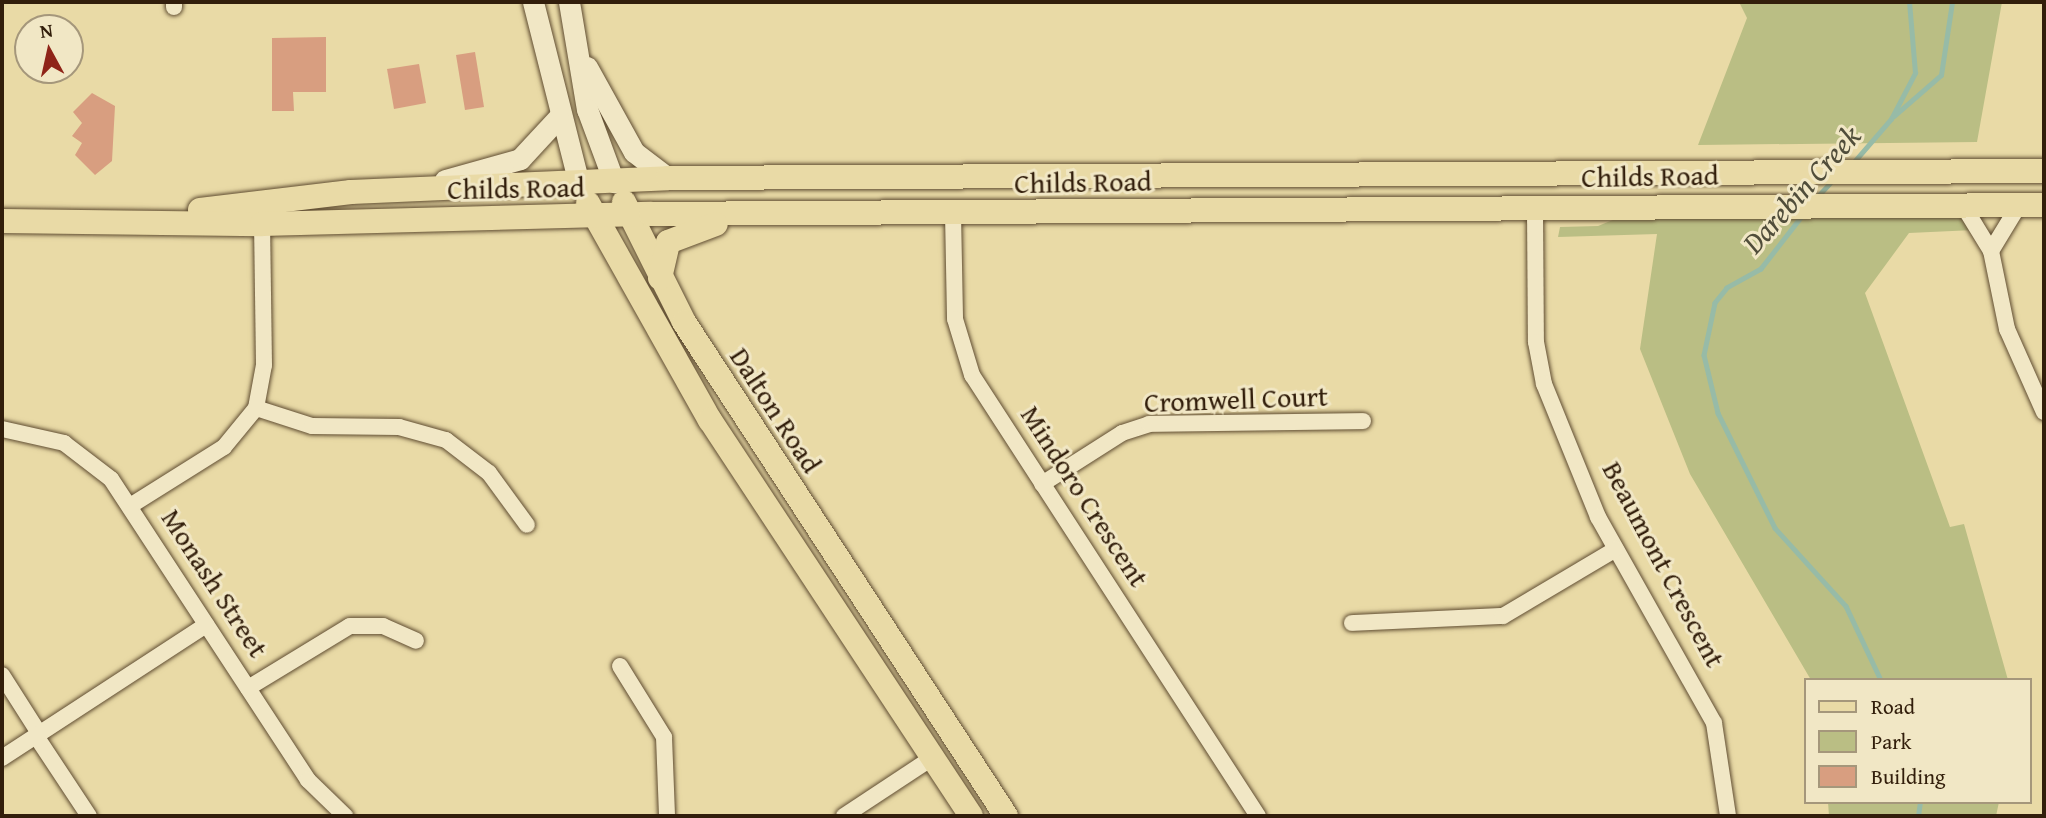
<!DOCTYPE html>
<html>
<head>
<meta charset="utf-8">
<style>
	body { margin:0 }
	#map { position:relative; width:2046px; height:818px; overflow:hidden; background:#e9daa6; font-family:"Gentium Book Plus",serif }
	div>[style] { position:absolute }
	.green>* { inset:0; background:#babe84 }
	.stream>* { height:4.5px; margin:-2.25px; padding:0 2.25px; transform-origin:2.25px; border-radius:2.25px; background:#97bba7 }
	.building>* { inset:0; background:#d89e80 }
	.roads { filter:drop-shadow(0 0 2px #604d32) drop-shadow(0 0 2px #604d32) }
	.street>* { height:16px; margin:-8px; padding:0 8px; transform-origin:8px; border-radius:8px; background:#f1e7c5 }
	.secondary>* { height:21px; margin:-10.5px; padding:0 10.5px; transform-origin:10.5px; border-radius:10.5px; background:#f1e7c5 }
	.primary>* { height:24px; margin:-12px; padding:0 12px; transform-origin:12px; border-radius:12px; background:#e9daa6 }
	span { translate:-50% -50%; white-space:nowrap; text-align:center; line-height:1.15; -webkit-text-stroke:6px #f1e7c5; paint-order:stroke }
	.street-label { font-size:28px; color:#321e0b }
	.water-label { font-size:30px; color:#504d3a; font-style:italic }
	.frame { position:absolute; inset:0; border:4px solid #321e0b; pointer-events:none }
	.legend { position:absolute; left:1804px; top:678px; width:228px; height:126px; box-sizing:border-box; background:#f1e7c5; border:2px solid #a5977b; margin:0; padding:9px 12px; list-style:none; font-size:21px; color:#321e0b }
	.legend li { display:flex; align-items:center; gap:14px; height:35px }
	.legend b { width:35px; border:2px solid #a5977b }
	.north { position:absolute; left:14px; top:14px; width:70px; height:70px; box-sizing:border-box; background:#f1e7c5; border:2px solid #a5977b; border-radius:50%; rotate:352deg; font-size:19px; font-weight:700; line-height:28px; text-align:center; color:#321e0b }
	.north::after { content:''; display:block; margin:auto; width:24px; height:32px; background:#8f2418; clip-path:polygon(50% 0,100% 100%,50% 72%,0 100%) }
</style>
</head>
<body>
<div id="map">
	<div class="green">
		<div style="clip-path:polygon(1739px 2px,2002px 2px,1977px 142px,1698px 145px,1747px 18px)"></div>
		<div style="clip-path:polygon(1625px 215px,1963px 215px,1974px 230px,1909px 233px,1865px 293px,1950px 527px,1964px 524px,2008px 680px,1811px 680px,1690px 474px,1640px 349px,1657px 234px,1558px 237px,1560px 227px,1598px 226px)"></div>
		<div style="clip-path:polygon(1828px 802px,1999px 802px,1996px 816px,1829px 816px)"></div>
	</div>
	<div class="stream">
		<div style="left:1894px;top:116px;width:62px;rotate:-41.1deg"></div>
		<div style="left:1941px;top:75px;width:74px;rotate:-81.4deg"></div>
		<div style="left:1853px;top:163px;width:58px;rotate:-49.2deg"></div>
		<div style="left:1891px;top:119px;width:52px;rotate:-62.4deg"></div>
		<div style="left:1915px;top:73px;width:71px;rotate:-94.8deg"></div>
		<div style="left:1817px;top:197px;width:19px;rotate:-47deg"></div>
		<div style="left:1803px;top:215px;width:68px;rotate:127.9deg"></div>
		<div style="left:1761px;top:269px;width:39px;rotate:151deg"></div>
		<div style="left:1727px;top:288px;width:19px;rotate:129deg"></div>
		<div style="left:1715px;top:303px;width:53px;rotate:101.9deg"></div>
		<div style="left:1704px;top:355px;width:60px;rotate:76.4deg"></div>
		<div style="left:1718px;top:413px;width:128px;rotate:63.6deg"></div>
		<div style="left:1775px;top:528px;width:105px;rotate:47.7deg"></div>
		<div style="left:1846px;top:606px;width:82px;rotate:64.7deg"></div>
		<div style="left:1918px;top:816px;width:14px;rotate:-82deg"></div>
	</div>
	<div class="building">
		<div style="clip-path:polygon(326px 37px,326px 92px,293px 92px,294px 111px,272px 111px,272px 38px)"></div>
		<div style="clip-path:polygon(475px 52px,484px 107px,465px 110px,456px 55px)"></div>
		<div style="clip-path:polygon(419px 64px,426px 103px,394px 109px,387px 69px)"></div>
		<div style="clip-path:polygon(92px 93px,115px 106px,112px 161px,95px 175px,75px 155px,82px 143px,72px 136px,82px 123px,73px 112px)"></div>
	</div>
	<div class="roads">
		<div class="street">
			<div style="left:174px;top:7px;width:5px;rotate:-90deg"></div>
			<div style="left:1961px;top:202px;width:57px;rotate:58.5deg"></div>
			<div style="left:1991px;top:251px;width:80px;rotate:78.4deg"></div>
			<div style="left:2007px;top:329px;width:91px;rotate:66deg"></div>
			<div style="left:1535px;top:210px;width:132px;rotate:89.6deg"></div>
			<div style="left:1536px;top:342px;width:43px;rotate:79.2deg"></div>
			<div style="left:1544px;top:384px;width:144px;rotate:67.9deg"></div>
			<div style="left:1598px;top:517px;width:236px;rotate:60.6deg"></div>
			<div style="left:1714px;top:723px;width:94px;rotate:81.4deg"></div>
			<div style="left:953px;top:213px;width:106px;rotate:88.9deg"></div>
			<div style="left:955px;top:319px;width:59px;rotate:73.1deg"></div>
			<div style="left:972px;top:375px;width:526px;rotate:57.04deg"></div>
			<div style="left:1991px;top:251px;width:54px;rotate:-58.7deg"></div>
			<div style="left:256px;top:408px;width:59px;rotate:17.8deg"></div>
			<div style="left:312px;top:426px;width:87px;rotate:0.7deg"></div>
			<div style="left:399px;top:427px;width:49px;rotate:15.5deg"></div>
			<div style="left:446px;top:440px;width:54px;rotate:37.5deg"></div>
			<div style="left:489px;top:473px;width:64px;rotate:53.8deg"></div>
			<div style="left:2px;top:429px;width:64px;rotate:12.7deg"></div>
			<div style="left:64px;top:443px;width:59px;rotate:37.5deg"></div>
			<div style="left:111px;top:479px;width:360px;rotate:56.8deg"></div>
			<div style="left:308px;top:780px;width:52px;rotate:44.2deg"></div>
			<div style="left:1042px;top:484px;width:95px;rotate:-32.5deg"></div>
			<div style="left:1122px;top:433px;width:28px;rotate:-18deg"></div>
			<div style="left:1149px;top:424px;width:214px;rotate:-0.8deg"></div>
			<div style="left:130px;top:506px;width:111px;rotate:-32.1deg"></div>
			<div style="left:224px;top:447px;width:50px;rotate:-50.6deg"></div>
			<div style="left:256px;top:408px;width:44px;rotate:-79.5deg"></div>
			<div style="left:264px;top:365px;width:141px;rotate:-90.8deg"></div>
			<div style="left:1352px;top:623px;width:151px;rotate:-2.7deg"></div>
			<div style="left:1503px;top:616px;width:131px;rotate:-30.7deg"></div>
			<div style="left:620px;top:666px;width:84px;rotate:58.2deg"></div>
			<div style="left:664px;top:737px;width:79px;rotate:87.8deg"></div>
			<div style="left:2px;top:675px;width:69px;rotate:57.5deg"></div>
			<div style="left:248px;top:688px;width:119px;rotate:-31.3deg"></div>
			<div style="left:350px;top:626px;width:33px"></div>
			<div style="left:383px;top:626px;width:36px;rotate:24deg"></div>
			<div style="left:36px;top:736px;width:96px;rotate:56.5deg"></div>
			<div style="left:2px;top:758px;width:244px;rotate:-33.1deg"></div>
			<div style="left:844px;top:816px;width:105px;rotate:-33.4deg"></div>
		</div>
		<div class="secondary">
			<div style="left:533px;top:2px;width:188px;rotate:75.8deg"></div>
			<div style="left:569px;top:2px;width:109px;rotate:80.5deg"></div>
			<div style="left:587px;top:109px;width:78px;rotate:69.7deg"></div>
			<div style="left:587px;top:67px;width:97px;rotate:61.1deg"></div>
			<div style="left:634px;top:152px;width:43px;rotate:37.4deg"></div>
			<div style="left:445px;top:180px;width:78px;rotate:-15.6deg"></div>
			<div style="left:520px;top:159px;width:56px;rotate:-47.2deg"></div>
		</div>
		<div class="primary">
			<div style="left:624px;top:202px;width:134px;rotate:63.4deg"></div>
			<div style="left:684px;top:322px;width:590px;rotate:56.9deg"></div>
			<div style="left:588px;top:203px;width:249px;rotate:60.7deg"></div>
			<div style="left:710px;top:420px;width:474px;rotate:56.6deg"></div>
			<div style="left:200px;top:210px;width:152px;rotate:-6.8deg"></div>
			<div style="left:351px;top:192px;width:317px;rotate:-2.5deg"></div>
			<div style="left:668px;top:178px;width:1376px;rotate:-0.29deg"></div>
			<div style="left:2px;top:221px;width:260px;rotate:0.7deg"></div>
			<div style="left:262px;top:224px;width:389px;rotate:-1.5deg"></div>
			<div style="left:651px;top:214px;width:1393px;rotate:-0.37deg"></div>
			<div style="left:660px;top:278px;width:37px;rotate:-77deg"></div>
			<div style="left:668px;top:242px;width:51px;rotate:-20.6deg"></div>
		</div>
	</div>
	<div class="street-label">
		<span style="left:1650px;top:176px;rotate:-1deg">Childs Road</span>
		<span style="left:1083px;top:182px;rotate:-1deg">Childs Road</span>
		<span style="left:516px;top:188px;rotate:-1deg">Childs Road</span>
		<span style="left:1236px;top:399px;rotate:-2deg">Cromwell Court</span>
		<span style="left:776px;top:410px;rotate:57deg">Dalton Road</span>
		<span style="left:1085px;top:496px;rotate:57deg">Mindoro Crescent</span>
		<span style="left:1664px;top:564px;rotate:62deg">Beaumont Crescent</span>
		<span style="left:215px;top:583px;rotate:57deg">Monash Street</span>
	</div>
	<div class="water-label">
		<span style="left:1801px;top:189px;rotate:-48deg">Darebin Creek</span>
	</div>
	<div class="frame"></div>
	<ul class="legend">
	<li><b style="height:9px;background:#e9daa6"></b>Road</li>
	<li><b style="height:19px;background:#babe84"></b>Park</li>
	<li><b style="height:19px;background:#d89e80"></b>Building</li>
	</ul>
	<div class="north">N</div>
</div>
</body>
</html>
